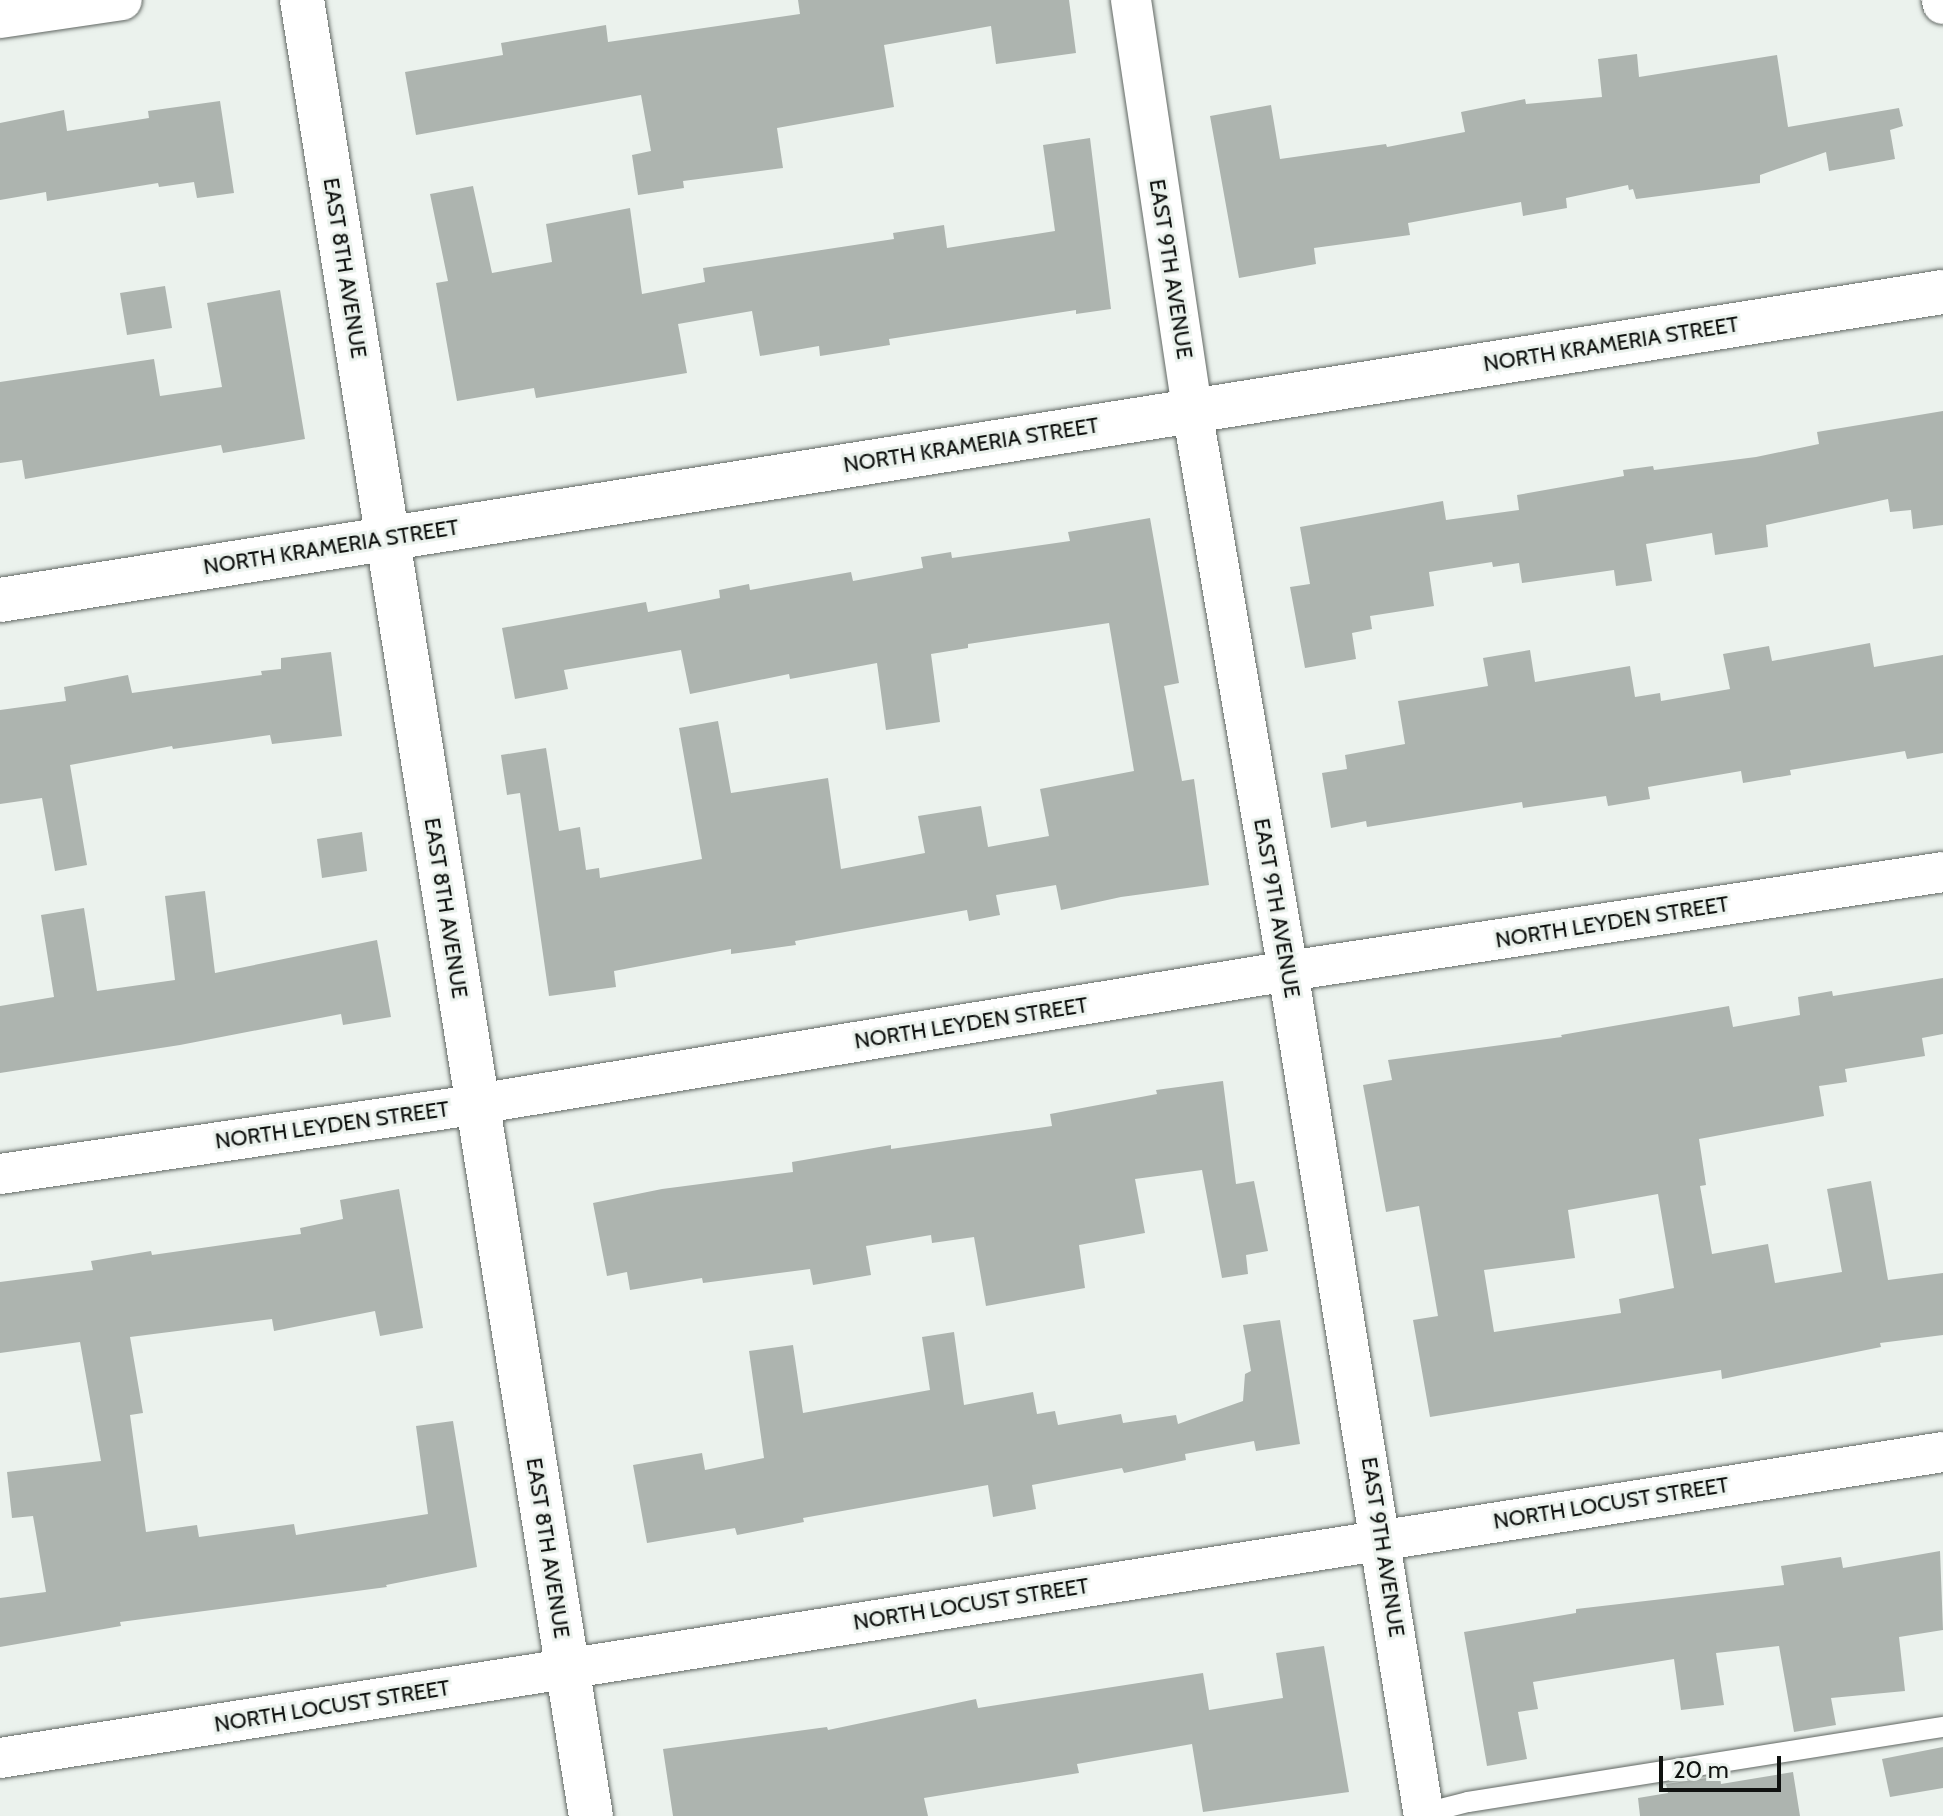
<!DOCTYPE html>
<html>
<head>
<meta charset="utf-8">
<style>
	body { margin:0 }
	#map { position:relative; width:1943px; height:1816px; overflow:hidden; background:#ebf2ed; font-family:Cabin,sans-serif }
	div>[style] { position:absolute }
	.building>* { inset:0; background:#adb4af }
	.roads { filter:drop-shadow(0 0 2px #616763) drop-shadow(0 0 2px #616763) }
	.service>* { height:20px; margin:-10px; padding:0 10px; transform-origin:10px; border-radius:10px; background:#fff }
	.minor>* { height:40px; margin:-20px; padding:0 20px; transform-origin:20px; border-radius:20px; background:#fff }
	.tertiary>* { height:44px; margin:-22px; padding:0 22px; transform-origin:22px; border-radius:22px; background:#fff }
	span { translate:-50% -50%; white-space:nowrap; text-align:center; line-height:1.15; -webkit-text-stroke:6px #ebf2ed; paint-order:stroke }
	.street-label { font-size:22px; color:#101210 }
	.scale { position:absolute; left:1659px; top:1756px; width:122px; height:36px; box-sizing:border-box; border:4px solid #101210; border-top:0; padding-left:10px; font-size:24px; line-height:28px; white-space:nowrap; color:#101210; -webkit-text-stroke:6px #ebf2ed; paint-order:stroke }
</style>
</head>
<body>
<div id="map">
	<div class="building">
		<div style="clip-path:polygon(798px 0,1069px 0,1076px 53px,996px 64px,991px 26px,884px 45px,894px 107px,777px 128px,783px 168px,683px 181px,684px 188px,638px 195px,632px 155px,651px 151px,641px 95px,416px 135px,405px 72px,503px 55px,501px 43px,606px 25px,608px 42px,800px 14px)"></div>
		<div style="clip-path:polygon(1637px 54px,1639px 77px,1777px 55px,1788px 127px,1899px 108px,1903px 126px,1890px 130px,1895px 159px,1829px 171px,1826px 152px,1760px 175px,1760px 183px,1636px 199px,1633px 189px,1629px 190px,1628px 185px,1566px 198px,1567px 208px,1523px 216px,1521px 202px,1408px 223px,1410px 235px,1314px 248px,1316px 264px,1239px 278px,1210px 116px,1271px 105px,1280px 159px,1386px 144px,1387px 147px,1465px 132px,1461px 112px,1525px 99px,1526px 104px,1602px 97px,1598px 59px)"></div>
		<div style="clip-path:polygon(220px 101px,234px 193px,197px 198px,194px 182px,159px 187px,158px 183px,47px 201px,46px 192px,0 200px,0 123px,64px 110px,67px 131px,149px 118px,148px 111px)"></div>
		<div style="clip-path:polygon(1090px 138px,1111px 309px,1076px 314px,1076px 310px,889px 339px,890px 345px,820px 356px,819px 346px,760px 356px,752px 311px,678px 324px,687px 373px,536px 398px,534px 388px,457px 401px,436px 283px,448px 281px,430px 194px,473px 186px,492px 273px,552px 262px,546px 224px,630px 208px,642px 294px,705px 282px,703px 268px,894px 239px,893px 233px,944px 225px,947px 248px,1055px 231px,1043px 145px)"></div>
		<div style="clip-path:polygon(165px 286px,172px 328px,127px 335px,120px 293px)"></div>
		<div style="clip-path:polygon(280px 290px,305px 439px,223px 453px,221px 445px,25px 479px,22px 460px,0 463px,0 382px,154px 359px,160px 396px,222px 387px,207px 303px)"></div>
		<div style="clip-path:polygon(1943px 411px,1943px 525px,1913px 529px,1911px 510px,1890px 512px,1888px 499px,1766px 525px,1768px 547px,1715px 555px,1712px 533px,1646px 544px,1652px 581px,1616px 586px,1614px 570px,1522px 583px,1519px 563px,1493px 567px,1492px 562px,1429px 572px,1434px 606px,1370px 616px,1372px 629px,1352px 633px,1356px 659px,1305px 668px,1290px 587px,1310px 584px,1300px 527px,1443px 501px,1446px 520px,1519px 510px,1517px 495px,1624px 476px,1623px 470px,1653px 466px,1654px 470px,1756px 457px,1819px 444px,1817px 432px)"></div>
		<div style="clip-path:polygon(1150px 518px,1179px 683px,1164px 686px,1182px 781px,1194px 779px,1209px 885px,1121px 897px,1061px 910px,1056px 885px,996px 895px,1000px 915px,969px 921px,967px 910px,795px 941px,796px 945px,731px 954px,731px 949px,614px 971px,616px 987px,549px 996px,520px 793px,507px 795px,501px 755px,546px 748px,559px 831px,580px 827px,586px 870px,599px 868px,600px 878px,702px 859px,679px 728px,718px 721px,731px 793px,828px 778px,841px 869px,925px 853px,918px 816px,981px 806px,988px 847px,1049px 836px,1040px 789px,1134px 771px,1109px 623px,968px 644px,968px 648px,931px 654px,940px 722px,886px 730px,877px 663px,790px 679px,789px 674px,690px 694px,681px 650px,564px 670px,568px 689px,515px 699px,502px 628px,646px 602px,648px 612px,720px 598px,719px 590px,749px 584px,750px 590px,851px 572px,853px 581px,923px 568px,921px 557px,951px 552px,952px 558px,1070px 541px,1068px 532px)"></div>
		<div style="clip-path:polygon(1870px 643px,1874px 667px,1943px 655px,1943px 753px,1907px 759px,1905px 751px,1790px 770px,1791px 775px,1743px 783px,1741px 771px,1648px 787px,1650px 799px,1608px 806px,1606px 796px,1523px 808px,1522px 802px,1367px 827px,1366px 821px,1331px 828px,1322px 773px,1347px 769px,1345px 755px,1405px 744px,1398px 701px,1488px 686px,1483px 658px,1530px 650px,1535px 682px,1630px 666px,1635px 697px,1660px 693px,1661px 701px,1730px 689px,1723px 654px,1769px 646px,1772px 661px)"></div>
		<div style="clip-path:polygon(331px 652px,342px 736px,272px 744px,270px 735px,173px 749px,172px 746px,70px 765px,87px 865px,55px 871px,42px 798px,0 804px,0 710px,66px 701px,64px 687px,128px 675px,132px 693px,262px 675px,261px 671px,281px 669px,281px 658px)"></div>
		<div style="clip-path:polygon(362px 832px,367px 871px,322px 878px,317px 839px)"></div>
		<div style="clip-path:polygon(205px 891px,215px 973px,377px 940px,391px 1017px,343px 1025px,341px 1014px,180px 1045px,0 1073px,0 1006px,54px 997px,41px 915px,84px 908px,97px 991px,175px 980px,165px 896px)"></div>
		<div style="clip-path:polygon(evenodd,1943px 978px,1943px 1034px,1922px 1038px,1925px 1056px,1845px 1069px,1847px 1082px,1819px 1086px,1824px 1116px,1699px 1139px,1706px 1185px,1700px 1186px,1712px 1254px,1768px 1244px,1775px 1283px,1842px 1272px,1827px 1189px,1871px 1181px,1888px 1280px,1943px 1273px,1943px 1335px,1880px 1343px,1881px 1347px,1722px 1379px,1721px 1370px,1430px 1417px,1413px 1320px,1438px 1316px,1419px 1206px,1386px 1212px,1363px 1085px,1392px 1080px,1388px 1060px,1562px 1037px,1561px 1035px,1729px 1006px,1733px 1027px,1800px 1015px,1798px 997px,1832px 991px,1833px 996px,1943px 978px,1658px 1194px,1674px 1288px,1619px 1299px,1621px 1313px,1494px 1332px,1484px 1270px,1575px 1258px,1568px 1210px,1658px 1194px)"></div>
		<div style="clip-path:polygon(1223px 1081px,1236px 1184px,1254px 1181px,1268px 1251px,1246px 1255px,1248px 1274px,1222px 1278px,1202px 1170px,1135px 1179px,1145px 1233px,1079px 1245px,1085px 1288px,986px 1306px,974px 1237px,932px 1243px,931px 1235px,866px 1246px,871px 1275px,813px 1285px,810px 1269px,703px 1283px,702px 1278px,630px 1290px,627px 1272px,607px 1276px,593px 1203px,662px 1189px,793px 1172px,792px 1162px,891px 1145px,891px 1149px,1052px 1126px,1050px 1114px,1157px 1094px,1156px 1090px)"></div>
		<div style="clip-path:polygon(399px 1189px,423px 1328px,380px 1336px,375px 1311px,274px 1331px,272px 1319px,130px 1337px,143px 1413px,130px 1415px,146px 1532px,197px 1525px,199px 1537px,294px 1524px,296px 1535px,428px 1514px,416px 1426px,453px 1421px,477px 1567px,386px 1585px,387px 1587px,120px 1622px,121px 1626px,0 1647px,0 1598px,46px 1592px,33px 1516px,12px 1518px,7px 1472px,101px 1461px,80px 1342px,0 1353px,0 1282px,93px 1270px,91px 1261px,151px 1251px,152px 1255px,301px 1234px,300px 1228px,343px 1219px,340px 1200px)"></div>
		<div style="clip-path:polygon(1280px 1320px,1300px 1444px,1256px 1451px,1254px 1441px,1185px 1454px,1186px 1460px,1124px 1473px,1122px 1468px,1032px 1485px,1036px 1509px,993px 1517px,988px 1485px,803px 1518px,804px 1522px,737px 1535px,735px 1528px,647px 1543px,633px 1465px,702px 1453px,705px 1470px,764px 1458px,749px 1351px,793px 1345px,803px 1413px,930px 1390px,922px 1337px,954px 1332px,964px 1405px,1033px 1392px,1037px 1414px,1055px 1411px,1058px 1425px,1121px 1414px,1123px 1423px,1176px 1415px,1178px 1424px,1243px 1401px,1245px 1374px,1251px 1371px,1243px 1325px)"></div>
		<div style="clip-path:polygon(1940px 1551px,1943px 1630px,1899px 1637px,1905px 1691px,1831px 1698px,1836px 1725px,1794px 1732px,1779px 1646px,1716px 1653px,1724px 1705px,1681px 1710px,1674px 1659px,1533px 1682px,1538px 1709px,1518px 1712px,1527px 1759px,1487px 1766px,1464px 1632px,1576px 1613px,1576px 1609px,1784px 1585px,1781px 1566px,1841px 1557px,1843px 1568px)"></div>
		<div style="clip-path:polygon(1324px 1646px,1349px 1792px,1203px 1812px,1192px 1744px,1077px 1764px,1079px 1773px,924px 1798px,928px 1816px,673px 1816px,663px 1749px,827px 1727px,828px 1730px,976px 1699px,978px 1708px,1203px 1673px,1209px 1710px,1283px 1698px,1276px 1653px)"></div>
		<div style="clip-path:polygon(1943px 1747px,1943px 1788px,1890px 1797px,1882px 1759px)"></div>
		<div style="clip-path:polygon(1793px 1772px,1800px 1816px,1640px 1816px,1638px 1798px,1668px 1793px,1666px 1784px,1720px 1776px,1721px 1784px)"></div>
	</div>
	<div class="roads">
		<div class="service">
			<div style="left:1417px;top:1815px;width:53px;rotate:-14.3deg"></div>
			<div style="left:1468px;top:1802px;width:481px;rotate:-9deg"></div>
		</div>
		<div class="minor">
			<div style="left:1131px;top:0;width:415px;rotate:81.5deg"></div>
			<div style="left:1192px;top:410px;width:569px;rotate:80.29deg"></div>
			<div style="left:1288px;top:971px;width:856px;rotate:80.86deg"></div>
			<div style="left:1942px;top:0;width:4px;rotate:76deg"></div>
			<div style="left:0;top:18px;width:123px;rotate:-8.4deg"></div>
			<div style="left:0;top:1174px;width:482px;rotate:-8.3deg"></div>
			<div style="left:477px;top:1104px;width:822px;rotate:-9.31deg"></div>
			<div style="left:1288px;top:971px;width:662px;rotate:-8.59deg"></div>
			<div style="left:0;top:1758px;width:1967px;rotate:-8.95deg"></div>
		</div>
		<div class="tertiary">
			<div style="left:302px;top:0;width:1839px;rotate:80.96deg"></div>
			<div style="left:0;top:600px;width:1967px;rotate:-9.01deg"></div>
		</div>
	</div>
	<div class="street-label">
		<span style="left:345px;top:268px;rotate:81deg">EAST 8TH AVENUE</span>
		<span style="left:1171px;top:269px;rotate:81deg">EAST 9TH AVENUE</span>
		<span style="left:1611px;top:344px;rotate:-9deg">NORTH KRAMERIA STREET</span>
		<span style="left:971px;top:445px;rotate:-9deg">NORTH KRAMERIA STREET</span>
		<span style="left:331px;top:547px;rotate:-9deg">NORTH KRAMERIA STREET</span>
		<span style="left:446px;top:908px;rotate:81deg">EAST 8TH AVENUE</span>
		<span style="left:1277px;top:908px;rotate:80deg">EAST 9TH AVENUE</span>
		<span style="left:1612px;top:922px;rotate:-9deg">NORTH LEYDEN STREET</span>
		<span style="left:971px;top:1023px;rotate:-9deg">NORTH LEYDEN STREET</span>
		<span style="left:332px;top:1125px;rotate:-8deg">NORTH LEYDEN STREET</span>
		<span style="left:1611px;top:1503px;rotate:-9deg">NORTH LOCUST STREET</span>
		<span style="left:1383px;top:1547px;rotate:81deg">EAST 9TH AVENUE</span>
		<span style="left:548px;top:1548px;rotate:81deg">EAST 8TH AVENUE</span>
		<span style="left:971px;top:1604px;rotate:-9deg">NORTH LOCUST STREET</span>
		<span style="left:332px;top:1706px;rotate:-9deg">NORTH LOCUST STREET</span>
	</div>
	<div class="scale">20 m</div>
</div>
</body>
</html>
